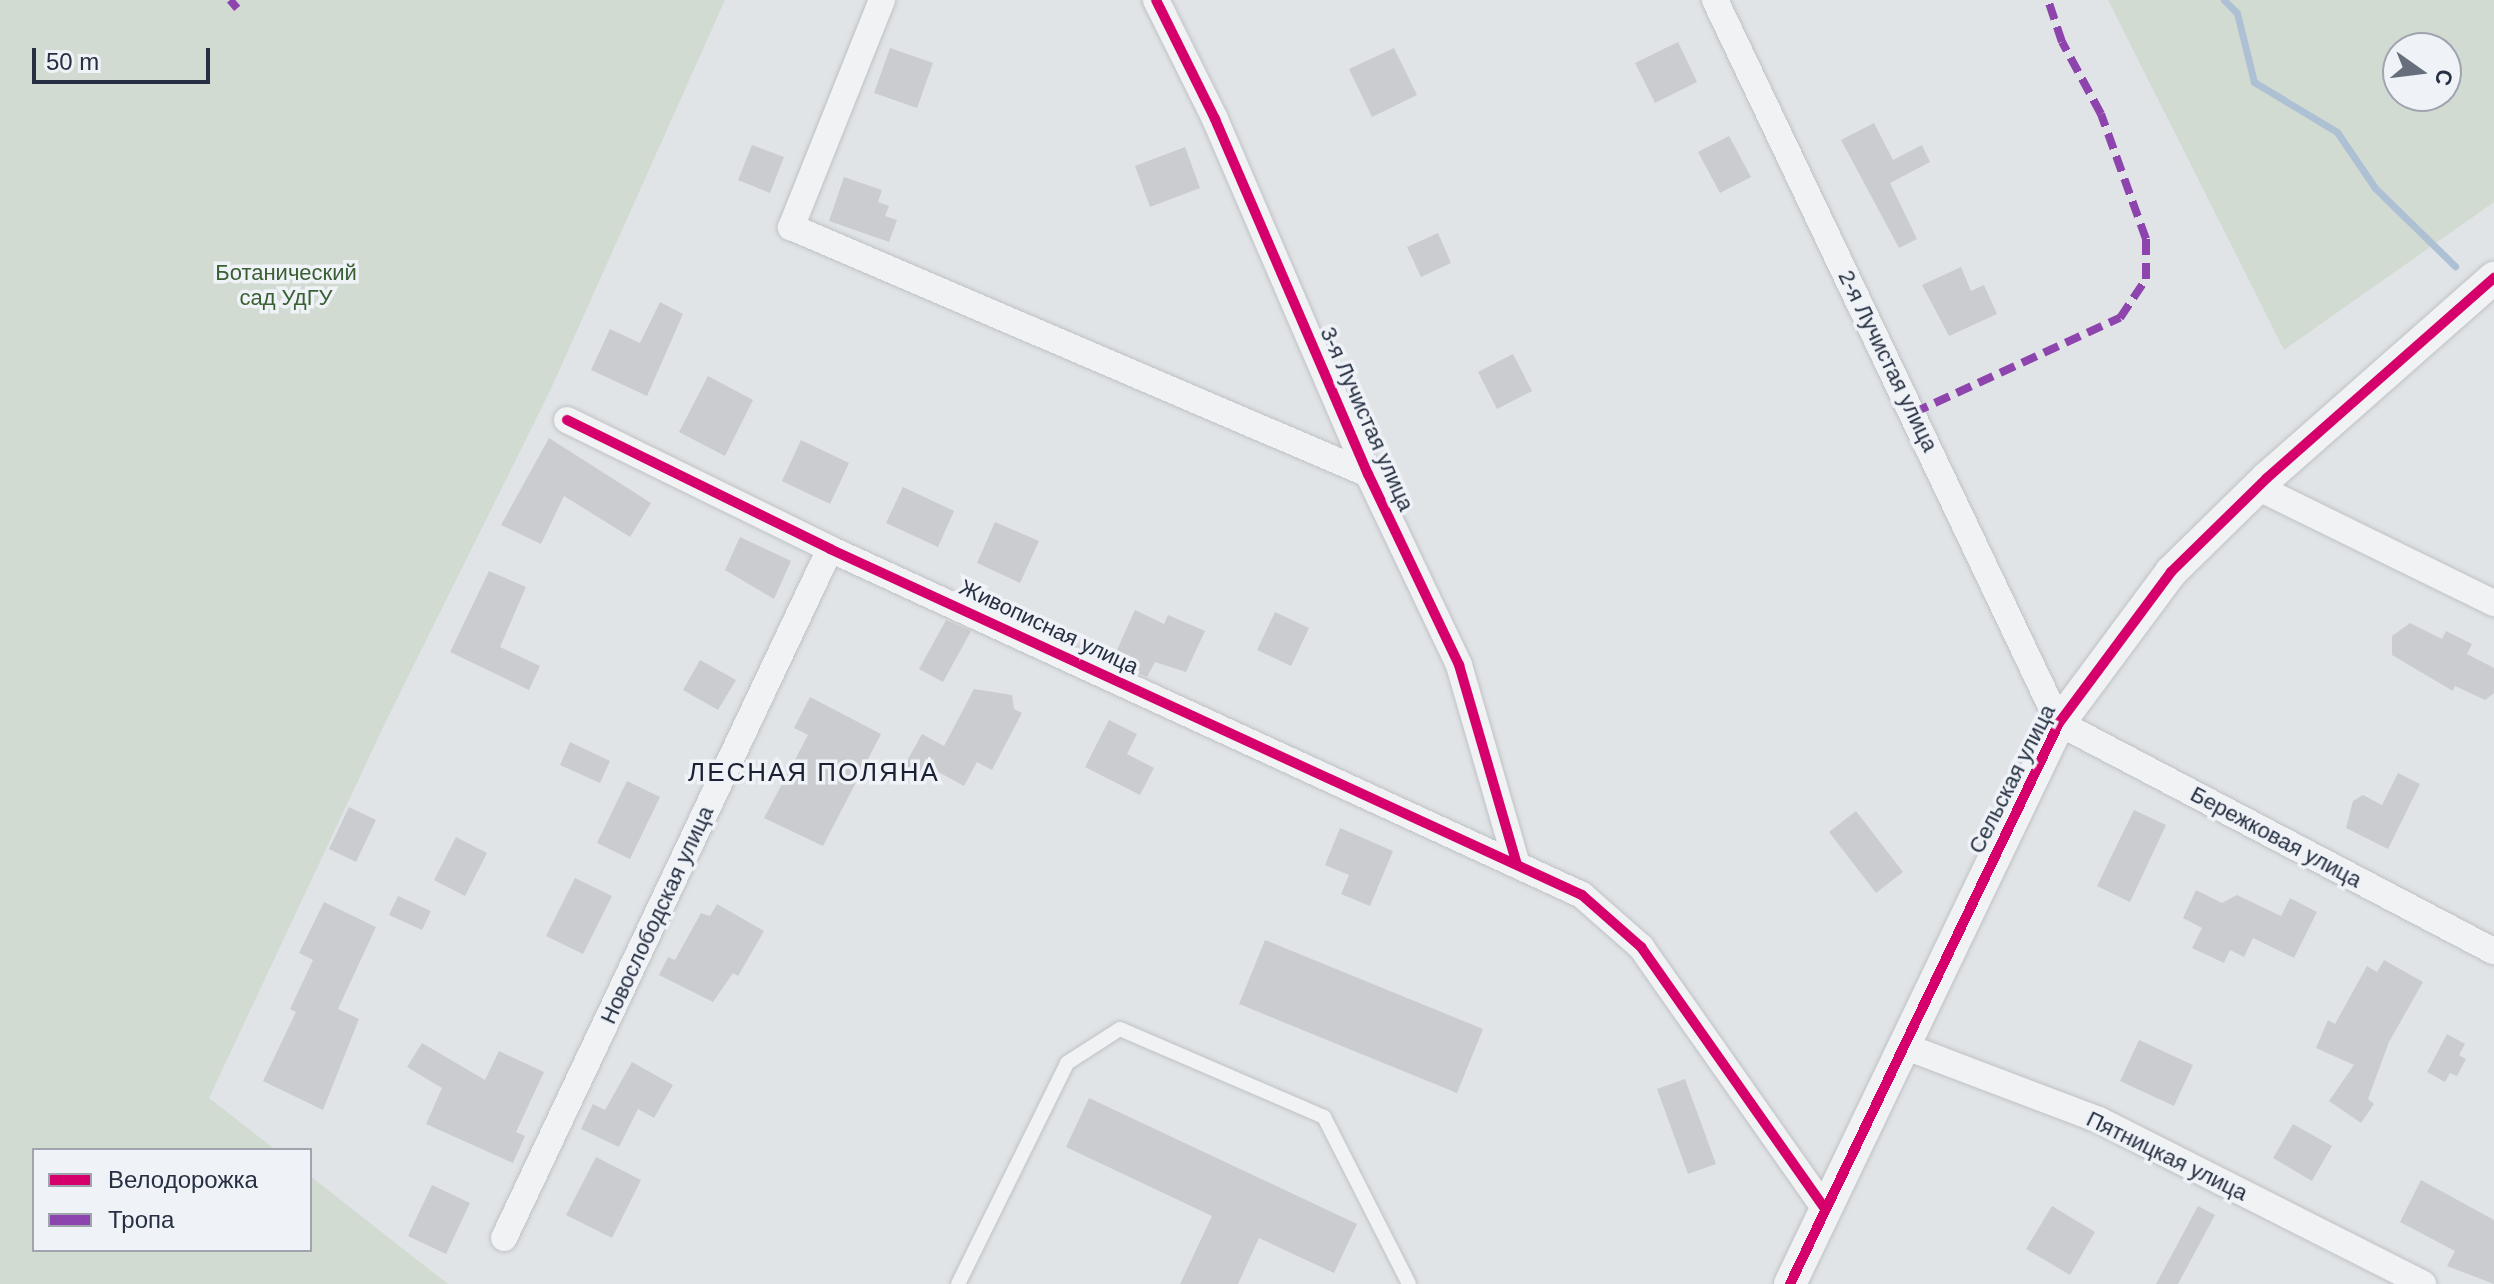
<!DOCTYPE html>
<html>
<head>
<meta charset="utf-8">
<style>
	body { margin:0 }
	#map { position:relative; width:2494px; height:1284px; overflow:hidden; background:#e1e4e7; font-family:Helvetica,sans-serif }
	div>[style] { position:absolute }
	.green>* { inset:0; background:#d1dbd1 }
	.stream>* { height:7px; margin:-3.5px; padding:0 3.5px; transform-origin:3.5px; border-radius:3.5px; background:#adc0d4 }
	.building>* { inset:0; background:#cacccf }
	.roads { filter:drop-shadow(0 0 2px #bfc2c5) drop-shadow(0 0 2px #bfc2c5) }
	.service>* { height:14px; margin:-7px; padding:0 7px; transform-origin:7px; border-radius:7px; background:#f1f2f3 }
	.minor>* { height:26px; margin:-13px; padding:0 13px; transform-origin:13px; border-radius:13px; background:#f1f2f3 }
	.tertiary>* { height:32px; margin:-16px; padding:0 16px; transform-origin:16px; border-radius:16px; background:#f1f2f3 }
	.quiet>* { height:8px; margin-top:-4px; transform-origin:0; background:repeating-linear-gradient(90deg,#8e44ad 0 16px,transparent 0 24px) }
	.cycleway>* { height:10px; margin:-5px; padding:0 5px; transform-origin:5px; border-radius:5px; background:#d6006c }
	span { translate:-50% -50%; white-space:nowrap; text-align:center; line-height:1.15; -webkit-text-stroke:7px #eff2f7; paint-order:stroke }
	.park-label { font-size:22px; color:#3a5f33 }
	.street-label { font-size:22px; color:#263042 }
	.quarter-label { font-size:26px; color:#192132; letter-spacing:2px }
	.legend { position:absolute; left:32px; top:1148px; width:280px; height:104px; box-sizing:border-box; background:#eff2f7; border:2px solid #9fa4af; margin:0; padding:10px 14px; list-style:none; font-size:24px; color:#263042 }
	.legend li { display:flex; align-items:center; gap:16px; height:40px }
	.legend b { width:40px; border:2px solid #9fa4af }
	.north { position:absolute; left:2382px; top:32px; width:80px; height:80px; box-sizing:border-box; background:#eff2f7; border:2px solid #9fa4af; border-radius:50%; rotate:104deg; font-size:22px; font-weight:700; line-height:32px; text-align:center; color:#263042 }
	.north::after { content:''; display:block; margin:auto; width:28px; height:36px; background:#676f7c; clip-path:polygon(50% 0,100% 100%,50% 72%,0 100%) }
	.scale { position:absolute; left:32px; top:48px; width:178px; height:36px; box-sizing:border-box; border:4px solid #263042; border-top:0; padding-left:10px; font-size:24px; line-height:28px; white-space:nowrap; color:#263042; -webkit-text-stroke:6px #eff2f7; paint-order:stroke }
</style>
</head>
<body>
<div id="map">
	<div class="green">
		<div style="clip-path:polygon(0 0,725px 0,550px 391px,387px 719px,209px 1098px,276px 1150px,34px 1150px,34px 1250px,310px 1250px,310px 1176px,448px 1284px,0 1284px)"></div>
		<div style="clip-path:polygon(evenodd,2108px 0,2494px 0,2494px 202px,2284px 350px,2108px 0,2398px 48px,2446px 48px,2446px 96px,2398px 96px,2398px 48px)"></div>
	</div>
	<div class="stream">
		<div style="left:2224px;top:0;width:18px;rotate:45deg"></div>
		<div style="left:2237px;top:13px;width:71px;rotate:76.2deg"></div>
		<div style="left:2254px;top:82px;width:97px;rotate:31.1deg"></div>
		<div style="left:2337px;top:132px;width:68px;rotate:55.8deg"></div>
		<div style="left:2375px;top:188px;width:112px;rotate:44.3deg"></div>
	</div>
	<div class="building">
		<div style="clip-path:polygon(1678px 42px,1697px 82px,1655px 103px,1635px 63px)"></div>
		<div style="clip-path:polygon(890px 48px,933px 63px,917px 108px,874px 93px)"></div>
		<div style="clip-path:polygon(1394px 48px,1417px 95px,1372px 117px,1349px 69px)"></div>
		<div style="clip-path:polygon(1874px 123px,1893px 160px,1922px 145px,1930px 162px,1890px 183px,1917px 239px,1899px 248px,1841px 140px)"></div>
		<div style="clip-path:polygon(1729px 136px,1751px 177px,1720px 193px,1698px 152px)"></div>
		<div style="clip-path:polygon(752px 145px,784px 157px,770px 193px,738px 180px)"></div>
		<div style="clip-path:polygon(1185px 147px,1200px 188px,1150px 207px,1135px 166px)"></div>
		<div style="clip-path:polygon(844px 177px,882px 190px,878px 202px,889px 206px,885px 216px,897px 220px,889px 242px,829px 221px)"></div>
		<div style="clip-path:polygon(1438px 233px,1451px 263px,1421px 277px,1407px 247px)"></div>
		<div style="clip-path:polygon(1961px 267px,1971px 291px,1984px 285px,1997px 314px,1949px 336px,1922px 285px)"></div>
		<div style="clip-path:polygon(660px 302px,683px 314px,647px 396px,591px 370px,610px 329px,640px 343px)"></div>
		<div style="clip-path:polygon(1513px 354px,1532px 391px,1497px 409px,1478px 372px)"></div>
		<div style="clip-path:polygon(708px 376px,753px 400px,725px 456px,679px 432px)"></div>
		<div style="clip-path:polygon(549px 438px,651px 503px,630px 537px,564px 496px,541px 544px,501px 525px)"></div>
		<div style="clip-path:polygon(801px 440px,849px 463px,830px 504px,782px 481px)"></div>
		<div style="clip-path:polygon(903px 487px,954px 511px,938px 547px,886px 523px)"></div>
		<div style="clip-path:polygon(995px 522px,1039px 541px,1020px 583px,977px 563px)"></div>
		<div style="clip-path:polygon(740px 537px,791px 561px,774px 599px,725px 570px)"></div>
		<div style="clip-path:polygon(489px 571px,526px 587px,500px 647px,540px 666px,529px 690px,450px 652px)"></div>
		<div style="clip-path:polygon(1135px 610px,1164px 624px,1168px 615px,1205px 631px,1186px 672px,1155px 662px,1147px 677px,1112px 661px)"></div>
		<div style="clip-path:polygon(1275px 612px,1309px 628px,1291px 666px,1257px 650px)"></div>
		<div style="clip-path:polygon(946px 620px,971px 631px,943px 682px,919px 669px)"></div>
		<div style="clip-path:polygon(2410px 623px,2442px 639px,2446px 631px,2472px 644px,2467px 654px,2494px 668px,2494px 693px,2485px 700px,2455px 686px,2453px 691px,2392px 655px,2392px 636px)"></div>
		<div style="clip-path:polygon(700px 660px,736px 680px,718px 710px,683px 690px)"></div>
		<div style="clip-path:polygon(974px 689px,1012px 695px,1014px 709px,1022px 713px,992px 770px,977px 762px,964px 786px,931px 768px,924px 780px,903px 768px,922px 734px,944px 746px)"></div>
		<div style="clip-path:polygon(810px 697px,881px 734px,823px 846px,764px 818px,808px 735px,794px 728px)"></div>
		<div style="clip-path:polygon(1109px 720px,1137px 734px,1127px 754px,1154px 768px,1140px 795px,1085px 767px)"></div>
		<div style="clip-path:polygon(570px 742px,610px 761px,600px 783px,560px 765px)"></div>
		<div style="clip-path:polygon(2398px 773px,2420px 784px,2388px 849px,2346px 828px,2353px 801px,2363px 795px,2382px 805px)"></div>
		<div style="clip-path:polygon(627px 781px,660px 797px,630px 859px,597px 843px)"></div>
		<div style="clip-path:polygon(349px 807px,376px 820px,356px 862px,329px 849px)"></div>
		<div style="clip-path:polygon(2134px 810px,2166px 825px,2130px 902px,2097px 886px)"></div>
		<div style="clip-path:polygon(1856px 811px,1903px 872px,1876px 893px,1829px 832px)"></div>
		<div style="clip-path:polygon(1340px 828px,1393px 851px,1370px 906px,1341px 894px,1349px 875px,1325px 865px)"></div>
		<div style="clip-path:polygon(456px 837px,487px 853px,465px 896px,434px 880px)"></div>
		<div style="clip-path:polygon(575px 878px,612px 896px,583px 954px,546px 936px)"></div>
		<div style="clip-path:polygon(2196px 890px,2222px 903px,2237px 895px,2281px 916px,2290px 898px,2317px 912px,2294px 958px,2253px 938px,2244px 957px,2230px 950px,2224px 963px,2192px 948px,2202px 928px,2183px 918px)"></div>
		<div style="clip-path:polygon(398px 896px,431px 911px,422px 930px,389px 915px)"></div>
		<div style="clip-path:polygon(324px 902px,376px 927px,338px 1009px,359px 1019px,323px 1110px,263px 1081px,296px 1012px,290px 1009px,313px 960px,299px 953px)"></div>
		<div style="clip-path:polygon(717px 904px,764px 931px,738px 976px,733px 973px,713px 1002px,659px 975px,668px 957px,675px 960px,701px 913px,710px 916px)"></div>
		<div style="clip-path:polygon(1265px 940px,1483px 1029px,1457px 1093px,1239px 1004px)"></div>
		<div style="clip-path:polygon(2384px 960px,2423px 982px,2389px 1042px,2368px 1099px,2374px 1104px,2361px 1123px,2329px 1101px,2354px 1065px,2316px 1048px,2328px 1020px,2335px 1024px,2367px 966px,2377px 972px)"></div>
		<div style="clip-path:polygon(2447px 1034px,2465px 1044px,2459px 1055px,2466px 1059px,2457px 1076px,2450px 1073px,2445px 1082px,2427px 1072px)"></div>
		<div style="clip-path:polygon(2139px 1040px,2193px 1065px,2174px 1106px,2120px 1081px)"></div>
		<div style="clip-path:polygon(422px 1043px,485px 1080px,499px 1051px,544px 1072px,516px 1132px,525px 1136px,513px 1163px,426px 1124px,442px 1088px,407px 1067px)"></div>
		<div style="clip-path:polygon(632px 1062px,673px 1085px,654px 1118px,638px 1109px,619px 1147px,581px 1129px,593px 1104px,605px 1110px)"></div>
		<div style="clip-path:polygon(1685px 1079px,1716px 1164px,1688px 1174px,1657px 1089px)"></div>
		<div style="clip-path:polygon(1089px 1098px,1357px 1224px,1334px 1273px,1259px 1238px,1238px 1284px,1180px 1284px,1212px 1216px,1066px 1147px)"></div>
		<div style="clip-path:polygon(2293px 1124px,2332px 1146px,2312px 1181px,2273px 1158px)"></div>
		<div style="clip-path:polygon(596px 1157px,641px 1180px,612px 1238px,566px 1215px)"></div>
		<div style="clip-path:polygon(2421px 1180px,2494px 1220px,2494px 1284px,2447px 1266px,2455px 1251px,2400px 1222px)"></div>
		<div style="clip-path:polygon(432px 1185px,470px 1203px,446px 1254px,408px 1236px)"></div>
		<div style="clip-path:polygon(2052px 1206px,2095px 1232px,2070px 1275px,2026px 1249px)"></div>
		<div style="clip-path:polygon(2198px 1206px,2215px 1215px,2178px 1284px,2156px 1284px)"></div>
	</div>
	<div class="roads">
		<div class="service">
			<div style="left:958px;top:1284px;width:246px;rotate:-63.7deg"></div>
			<div style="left:1067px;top:1063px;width:63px;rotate:-32.7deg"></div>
			<div style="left:1120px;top:1029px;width:222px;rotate:23.3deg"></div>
			<div style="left:1324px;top:1117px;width:187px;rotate:63deg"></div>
		</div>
		<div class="minor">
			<div style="left:882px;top:0;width:245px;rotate:111.8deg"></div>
			<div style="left:791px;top:227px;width:628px;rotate:23.17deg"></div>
			<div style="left:1156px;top:0;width:133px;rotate:63.6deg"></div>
			<div style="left:1215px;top:119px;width:387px;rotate:66.7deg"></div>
			<div style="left:1368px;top:474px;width:212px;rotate:64.5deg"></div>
			<div style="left:1459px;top:665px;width:207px;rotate:73.8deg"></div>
			<div style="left:1715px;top:0;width:801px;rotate:64.56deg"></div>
			<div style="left:2059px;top:723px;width:491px;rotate:27.7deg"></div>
			<div style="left:567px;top:420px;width:293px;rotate:26.1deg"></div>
			<div style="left:830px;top:549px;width:828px;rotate:24.71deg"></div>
			<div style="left:1582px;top:895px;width:79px;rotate:41.4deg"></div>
			<div style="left:1641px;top:947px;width:320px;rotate:54.9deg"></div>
			<div style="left:2257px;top:487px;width:264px;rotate:26.1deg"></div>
			<div style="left:1904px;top:1046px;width:209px;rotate:20.8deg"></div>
			<div style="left:2099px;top:1120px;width:363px;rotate:26.8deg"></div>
			<div style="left:504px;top:1238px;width:762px;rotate:-64.68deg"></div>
		</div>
		<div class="tertiary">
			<div style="left:1790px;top:1284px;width:622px;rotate:-64.38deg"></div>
			<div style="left:2059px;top:723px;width:188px;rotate:-53.4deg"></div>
			<div style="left:2171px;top:572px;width:134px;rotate:-44.4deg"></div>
			<div style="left:2267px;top:478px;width:303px;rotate:-41.4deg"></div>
		</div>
	</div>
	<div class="quiet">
		<div style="left:230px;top:0;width:11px;rotate:49deg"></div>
		<div style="left:1913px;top:413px;width:228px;rotate:-24.7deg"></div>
		<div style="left:2120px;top:318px;width:47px;rotate:-56.3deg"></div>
		<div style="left:2146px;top:279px;width:40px;rotate:-90deg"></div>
		<div style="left:2146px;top:239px;width:133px;rotate:-109.8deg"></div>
		<div style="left:2101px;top:114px;width:82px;rotate:-118.4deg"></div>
		<div style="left:2062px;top:42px;width:44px;rotate:-108.4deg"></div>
	</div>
	<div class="cycleway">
		<div style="left:1156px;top:0;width:133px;rotate:63.6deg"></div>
		<div style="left:1215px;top:119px;width:387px;rotate:66.7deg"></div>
		<div style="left:1368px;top:474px;width:212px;rotate:64.5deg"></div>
		<div style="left:1459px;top:665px;width:207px;rotate:73.8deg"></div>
		<div style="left:567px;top:420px;width:293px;rotate:26.1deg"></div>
		<div style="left:830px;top:549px;width:828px;rotate:24.71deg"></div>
		<div style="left:1582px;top:895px;width:79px;rotate:41.4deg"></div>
		<div style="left:1641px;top:947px;width:320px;rotate:54.9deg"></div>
		<div style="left:1790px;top:1284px;width:622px;rotate:-64.38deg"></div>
		<div style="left:2059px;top:723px;width:188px;rotate:-53.4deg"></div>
		<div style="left:2171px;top:572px;width:134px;rotate:-44.4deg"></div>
		<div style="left:2267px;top:478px;width:303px;rotate:-41.4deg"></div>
	</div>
	<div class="park-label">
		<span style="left:286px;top:285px">Ботанический<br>сад УдГУ</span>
	</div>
	<div class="street-label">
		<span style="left:1888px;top:361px;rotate:64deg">2-я Лучистая улица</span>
		<span style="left:1367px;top:419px;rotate:66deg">3-я Лучистая улица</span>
		<span style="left:1049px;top:627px;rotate:25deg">Живописная улица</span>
		<span style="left:2012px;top:779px;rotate:-63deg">Сельская улица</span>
		<span style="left:2276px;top:837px;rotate:28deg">Бережковая улица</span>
		<span style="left:657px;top:915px;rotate:-65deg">Новослободская улица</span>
		<span style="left:2167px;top:1156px;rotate:26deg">Пятницкая улица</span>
	</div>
	<div class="quarter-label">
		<span style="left:814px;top:773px">ЛЕСНАЯ ПОЛЯНА</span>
	</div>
	<ul class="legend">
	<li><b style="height:10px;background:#d6006c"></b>Велодорожка</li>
	<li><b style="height:10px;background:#8e44ad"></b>Тропа</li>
	</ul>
	<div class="north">С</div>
	<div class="scale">50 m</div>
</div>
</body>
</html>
